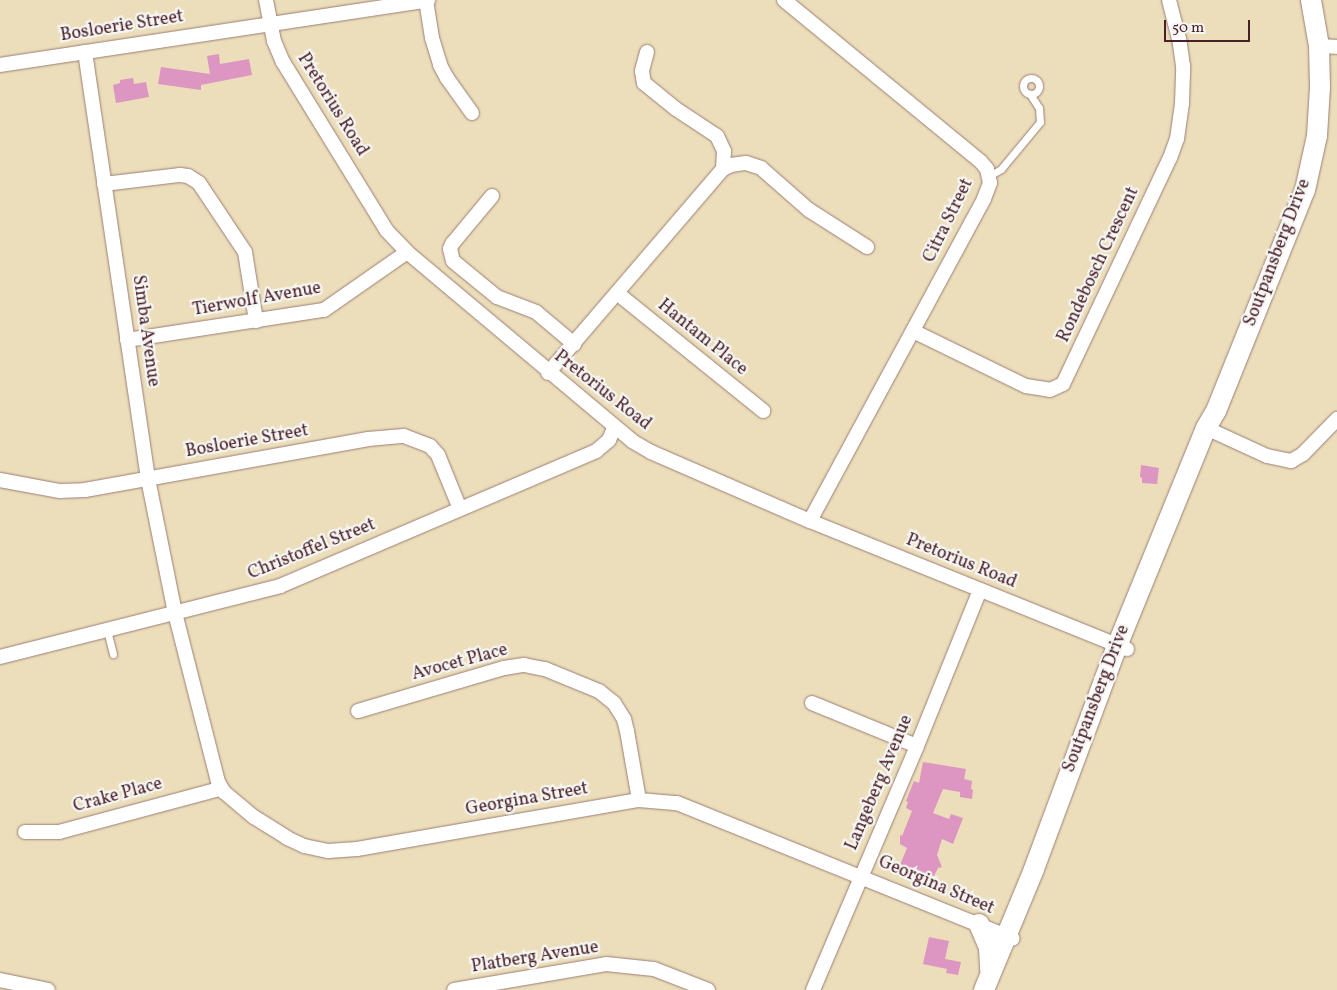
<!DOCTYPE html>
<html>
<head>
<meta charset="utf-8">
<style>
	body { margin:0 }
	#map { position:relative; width:1337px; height:990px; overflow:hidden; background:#ecdebb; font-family:Vollkorn,serif }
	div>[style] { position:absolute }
	.building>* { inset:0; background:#dd95c1 }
	.roads { filter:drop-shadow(0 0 1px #9b7e73) drop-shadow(0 0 1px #9b7e73) }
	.lane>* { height:7px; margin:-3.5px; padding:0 3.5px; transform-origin:3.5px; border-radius:3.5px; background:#fff }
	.lane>.ring { margin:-3.5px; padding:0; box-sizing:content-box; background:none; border:7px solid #fff; border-radius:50% }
	.street>* { height:14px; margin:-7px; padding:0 7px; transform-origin:7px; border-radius:7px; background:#fff }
	.secondary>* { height:20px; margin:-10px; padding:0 10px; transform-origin:10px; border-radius:10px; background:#fff }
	span { translate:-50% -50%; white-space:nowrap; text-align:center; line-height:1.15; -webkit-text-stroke:4.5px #f6f6f2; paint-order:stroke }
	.street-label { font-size:18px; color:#4a1f2b }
	.scale { position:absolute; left:1164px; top:20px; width:86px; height:22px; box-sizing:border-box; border:2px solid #4a1f2b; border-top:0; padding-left:6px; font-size:15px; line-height:18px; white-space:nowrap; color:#4a1f2b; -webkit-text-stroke:4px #f6f6f2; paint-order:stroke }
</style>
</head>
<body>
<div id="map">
	<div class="building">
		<div style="clip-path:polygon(219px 54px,220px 64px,249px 59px,252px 75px,201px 85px,201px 90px,158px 84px,161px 67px,210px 74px,207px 56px)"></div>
		<div style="clip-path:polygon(133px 78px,134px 84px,146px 82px,149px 97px,116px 103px,113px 85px,120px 83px,120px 80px)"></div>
		<div style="clip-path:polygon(1141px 465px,1159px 468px,1157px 484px,1142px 483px,1142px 478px,1140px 477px)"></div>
		<div style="clip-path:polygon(923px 762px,966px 769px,964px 779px,972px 781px,971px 789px,973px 790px,972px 799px,960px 797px,960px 792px,943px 789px,933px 813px,949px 819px,951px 814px,963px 818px,953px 844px,942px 839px,937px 855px,942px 867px,938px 868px,934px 876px,925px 873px,924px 875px,900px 865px,907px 848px,900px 844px,900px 835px,902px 836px,912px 811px,906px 808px,908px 802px,906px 801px,914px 781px,919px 783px)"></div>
		<div style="clip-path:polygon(929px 937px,949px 941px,945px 959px,961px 962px,958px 975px,946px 973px,947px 969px,923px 964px)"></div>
	</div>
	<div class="roads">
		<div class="lane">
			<div class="ring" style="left:1023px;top:78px;width:9px;height:9px"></div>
			<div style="left:989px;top:176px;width:14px;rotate:-30deg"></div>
			<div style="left:1001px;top:169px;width:61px;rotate:-50.3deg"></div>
			<div style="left:1040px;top:122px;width:14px;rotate:-94deg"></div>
			<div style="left:1039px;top:108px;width:17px;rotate:-123deg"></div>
			<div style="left:107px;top:630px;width:25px;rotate:76deg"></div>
		</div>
		<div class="street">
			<div style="left:266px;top:0;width:42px;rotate:79deg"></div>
			<div style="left:274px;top:41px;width:23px;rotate:67deg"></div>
			<div style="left:283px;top:62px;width:198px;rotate:58.4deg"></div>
			<div style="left:387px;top:231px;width:29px;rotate:46deg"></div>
			<div style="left:407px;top:252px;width:294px;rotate:40deg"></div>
			<div style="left:632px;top:441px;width:22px;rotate:30deg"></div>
			<div style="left:651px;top:452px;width:173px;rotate:23.5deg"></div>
			<div style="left:810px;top:521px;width:342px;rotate:22deg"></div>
			<div style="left:426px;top:0;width:38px;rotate:81deg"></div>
			<div style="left:432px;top:38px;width:28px;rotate:73deg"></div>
			<div style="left:440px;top:65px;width:15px;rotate:62deg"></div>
			<div style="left:447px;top:78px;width:43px;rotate:54.5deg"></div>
			<div style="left:784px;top:0;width:255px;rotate:39.4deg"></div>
			<div style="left:981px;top:162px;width:9px;rotate:49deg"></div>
			<div style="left:987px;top:169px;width:14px;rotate:78deg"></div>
			<div style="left:990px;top:183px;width:17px;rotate:111deg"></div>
			<div style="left:984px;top:199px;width:366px;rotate:118.4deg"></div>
			<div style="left:1319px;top:46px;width:18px;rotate:3deg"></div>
			<div style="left:85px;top:52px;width:432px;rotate:81.6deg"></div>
			<div style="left:148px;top:479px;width:137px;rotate:78.6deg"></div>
			<div style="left:175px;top:613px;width:174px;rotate:75.7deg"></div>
			<div style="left:218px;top:782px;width:12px;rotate:59deg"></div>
			<div style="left:224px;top:792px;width:39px;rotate:40deg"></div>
			<div style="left:254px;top:817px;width:39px;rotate:32deg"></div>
			<div style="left:287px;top:838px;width:19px;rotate:25deg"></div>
			<div style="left:304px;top:846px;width:25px;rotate:12deg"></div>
			<div style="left:328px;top:851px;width:29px;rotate:-4deg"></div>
			<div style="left:357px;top:849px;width:286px;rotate:-9.9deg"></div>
			<div style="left:639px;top:800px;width:38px;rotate:5deg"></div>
			<div style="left:677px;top:803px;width:362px;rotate:22deg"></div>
			<div style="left:647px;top:52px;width:20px;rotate:105deg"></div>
			<div style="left:642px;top:71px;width:12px;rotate:81deg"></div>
			<div style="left:644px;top:83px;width:41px;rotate:39.1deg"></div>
			<div style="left:676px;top:109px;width:49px;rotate:33.4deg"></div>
			<div style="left:717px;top:136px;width:17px;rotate:65deg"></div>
			<div style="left:724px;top:151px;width:18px;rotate:93deg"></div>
			<div style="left:0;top:65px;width:433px;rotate:-8.6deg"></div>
			<div style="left:104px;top:184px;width:77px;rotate:-6.8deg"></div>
			<div style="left:180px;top:175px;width:8px;rotate:7deg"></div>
			<div style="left:188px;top:176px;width:13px;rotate:32deg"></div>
			<div style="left:199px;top:183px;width:83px;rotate:56.3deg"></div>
			<div style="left:245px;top:252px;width:70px;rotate:80.9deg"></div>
			<div style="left:492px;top:196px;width:62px;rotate:129.8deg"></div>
			<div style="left:452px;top:244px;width:5px;rotate:112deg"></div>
			<div style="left:450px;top:249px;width:12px;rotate:76deg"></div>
			<div style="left:453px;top:261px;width:57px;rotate:39.3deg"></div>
			<div style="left:497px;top:297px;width:42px;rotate:21deg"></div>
			<div style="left:536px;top:312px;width:50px;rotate:40.1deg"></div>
			<div style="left:617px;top:293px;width:188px;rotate:38.9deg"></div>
			<div style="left:913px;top:331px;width:126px;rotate:26deg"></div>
			<div style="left:1026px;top:386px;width:24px;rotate:9deg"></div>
			<div style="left:1050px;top:390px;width:14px;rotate:-25deg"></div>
			<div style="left:1063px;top:384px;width:250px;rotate:-64.7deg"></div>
			<div style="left:1170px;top:158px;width:20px;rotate:-70deg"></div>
			<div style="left:1177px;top:139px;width:36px;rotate:-82deg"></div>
			<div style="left:1182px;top:103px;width:37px;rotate:-88deg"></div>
			<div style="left:1183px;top:66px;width:27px;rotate:-98deg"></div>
			<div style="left:1179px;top:39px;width:40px;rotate:-104.4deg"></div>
			<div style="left:127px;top:340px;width:199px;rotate:-8.7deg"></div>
			<div style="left:324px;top:310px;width:101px;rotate:-34.9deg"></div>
			<div style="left:548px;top:373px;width:269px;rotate:-49.4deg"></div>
			<div style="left:723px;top:169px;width:9px;rotate:-27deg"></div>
			<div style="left:731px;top:165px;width:15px;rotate:-8deg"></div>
			<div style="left:746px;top:163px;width:16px;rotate:18deg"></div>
			<div style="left:761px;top:168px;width:64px;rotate:41.2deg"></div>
			<div style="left:809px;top:210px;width:69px;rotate:32.5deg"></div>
			<div style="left:1206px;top:428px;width:67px;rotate:24.7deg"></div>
			<div style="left:1267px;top:456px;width:25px;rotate:12deg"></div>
			<div style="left:1291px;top:461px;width:14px;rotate:-30deg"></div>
			<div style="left:1303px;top:454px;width:49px;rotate:-45.8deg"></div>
			<div style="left:0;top:480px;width:61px;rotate:10.4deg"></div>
			<div style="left:60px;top:491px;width:25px;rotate:-2deg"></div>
			<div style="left:85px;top:490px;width:288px;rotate:-10.2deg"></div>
			<div style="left:368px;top:439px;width:36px;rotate:-5deg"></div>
			<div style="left:404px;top:436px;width:28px;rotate:21deg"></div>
			<div style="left:430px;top:446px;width:12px;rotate:48deg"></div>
			<div style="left:438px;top:455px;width:58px;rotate:67.8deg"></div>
			<div style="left:0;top:657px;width:289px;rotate:-14.2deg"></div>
			<div style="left:280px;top:586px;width:344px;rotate:-23.1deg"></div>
			<div style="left:596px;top:451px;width:17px;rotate:-40deg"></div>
			<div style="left:609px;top:440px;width:13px;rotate:-67deg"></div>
			<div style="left:812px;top:703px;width:113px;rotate:22.3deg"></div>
			<div style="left:358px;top:711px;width:152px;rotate:-16.4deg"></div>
			<div style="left:504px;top:668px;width:20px;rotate:-9deg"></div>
			<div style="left:524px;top:665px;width:21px;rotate:11deg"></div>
			<div style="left:545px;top:669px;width:58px;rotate:22.2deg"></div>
			<div style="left:599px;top:691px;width:19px;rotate:39deg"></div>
			<div style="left:614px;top:703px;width:19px;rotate:58deg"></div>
			<div style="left:624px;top:719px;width:12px;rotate:76deg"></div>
			<div style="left:627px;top:731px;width:70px;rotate:80.1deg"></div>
			<div style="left:25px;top:832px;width:34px"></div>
			<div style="left:59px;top:832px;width:167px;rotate:-15deg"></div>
			<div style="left:0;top:980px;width:49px;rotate:11.8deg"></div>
			<div style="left:454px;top:990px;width:154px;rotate:-9.7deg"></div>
			<div style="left:606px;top:964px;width:48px;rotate:5.9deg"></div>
			<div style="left:654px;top:969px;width:58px;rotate:21.3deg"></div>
			<div style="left:813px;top:990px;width:265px;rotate:-66.9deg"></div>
			<div style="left:917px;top:746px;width:168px;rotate:-68deg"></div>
		</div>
		<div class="secondary">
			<div style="left:979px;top:924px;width:26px;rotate:67deg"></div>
			<div style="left:989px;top:948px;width:22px;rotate:87deg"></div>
			<div style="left:984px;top:990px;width:131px;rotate:-67.5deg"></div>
			<div style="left:1034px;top:869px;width:238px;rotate:-69.6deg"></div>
			<div style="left:1117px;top:646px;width:235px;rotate:-67.8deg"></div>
			<div style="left:1206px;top:428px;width:20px;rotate:-60deg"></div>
			<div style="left:1216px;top:411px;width:238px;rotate:-68.1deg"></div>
			<div style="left:1305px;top:190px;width:55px;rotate:-77.5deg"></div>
			<div style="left:1317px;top:136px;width:49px;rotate:-86.5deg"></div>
			<div style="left:1320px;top:87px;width:41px;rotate:-91.4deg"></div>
			<div style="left:1319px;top:46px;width:47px;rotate:-99.9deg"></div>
		</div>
	</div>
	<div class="street-label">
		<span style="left:122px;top:27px;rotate:-9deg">Bosloerie Street</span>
		<span style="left:332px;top:105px;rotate:58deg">Pretorius Road</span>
		<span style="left:949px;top:221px;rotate:-64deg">Citra Street</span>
		<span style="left:1278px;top:253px;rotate:-69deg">Soutpansberg Drive</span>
		<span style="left:1099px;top:265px;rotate:-65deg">Rondebosch Crescent</span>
		<span style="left:257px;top:300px;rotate:-10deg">Tierwolf Avenue</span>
		<span style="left:145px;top:331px;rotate:82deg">Simba Avenue</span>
		<span style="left:702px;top:338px;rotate:39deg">Hantam Place</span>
		<span style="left:602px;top:391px;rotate:38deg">Pretorius Road</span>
		<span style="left:247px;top:442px;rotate:-10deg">Bosloerie Street</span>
		<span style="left:312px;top:550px;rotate:-22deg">Christoffel Street</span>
		<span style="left:961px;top:562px;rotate:22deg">Pretorius Road</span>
		<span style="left:460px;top:663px;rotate:-15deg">Avocet Place</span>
		<span style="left:1097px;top:699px;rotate:-69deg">Soutpansberg Drive</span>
		<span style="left:880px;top:783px;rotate:-67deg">Langeberg Avenue</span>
		<span style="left:118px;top:796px;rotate:-15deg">Crake Place</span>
		<span style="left:527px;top:800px;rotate:-10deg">Georgina Street</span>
		<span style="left:936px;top:886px;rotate:23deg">Georgina Street</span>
		<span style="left:535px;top:958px;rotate:-9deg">Platberg Avenue</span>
	</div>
	<div class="scale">50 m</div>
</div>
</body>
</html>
